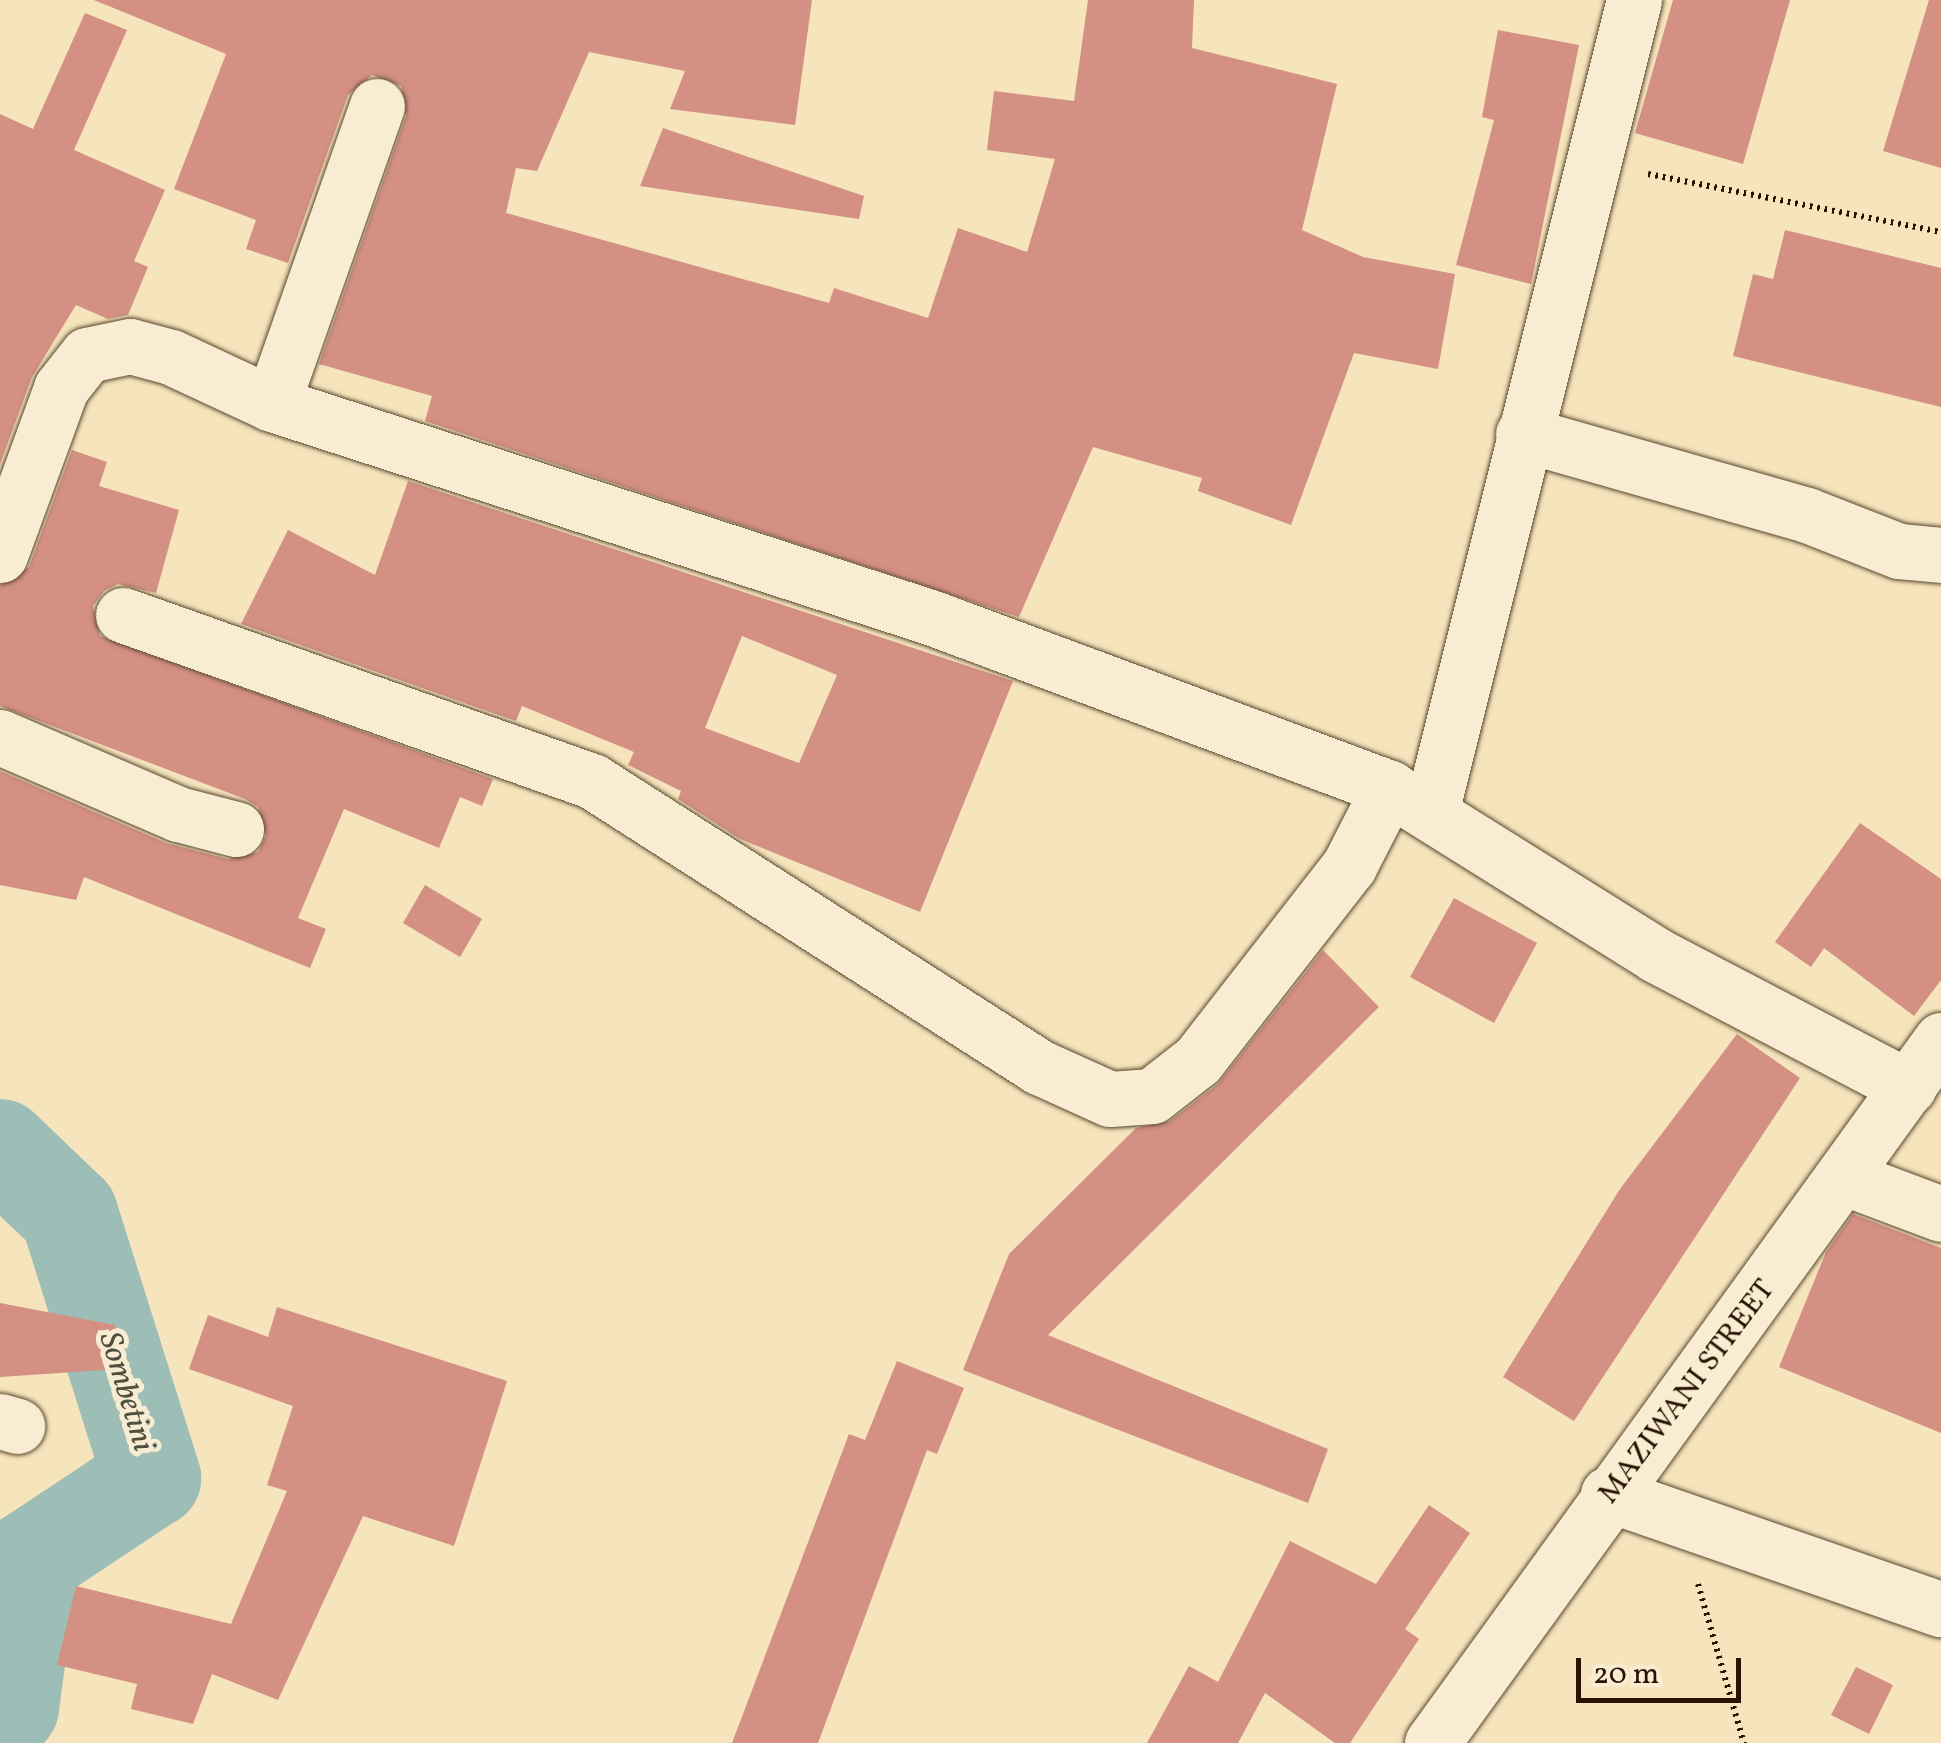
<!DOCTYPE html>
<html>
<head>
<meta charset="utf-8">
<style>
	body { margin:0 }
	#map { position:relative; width:1941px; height:1743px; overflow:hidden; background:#f5e4bc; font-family:Vollkorn,serif }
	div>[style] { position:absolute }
	.river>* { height:98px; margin:-49px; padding:0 49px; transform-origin:49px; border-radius:49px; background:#9dbeb6 }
	.building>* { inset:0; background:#d39083 }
	.path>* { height:6px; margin-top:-3px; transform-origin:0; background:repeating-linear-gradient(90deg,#271300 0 2.5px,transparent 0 7.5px) }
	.roads { filter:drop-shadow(0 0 2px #5a472f) drop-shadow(0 0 2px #5a472f) }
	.minor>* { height:55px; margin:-27.5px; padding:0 27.5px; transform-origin:27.5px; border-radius:27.5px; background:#f8edd3 }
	span { translate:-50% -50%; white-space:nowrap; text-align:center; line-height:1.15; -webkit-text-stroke:10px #f8edd3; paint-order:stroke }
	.street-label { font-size:30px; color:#271300 }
	.water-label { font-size:32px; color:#504f40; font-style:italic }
	.scale { position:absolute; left:1576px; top:1658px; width:165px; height:45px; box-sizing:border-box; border:5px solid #271300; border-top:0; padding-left:12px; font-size:30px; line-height:35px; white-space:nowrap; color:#271300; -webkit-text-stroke:8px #f8edd3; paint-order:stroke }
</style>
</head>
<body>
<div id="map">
	<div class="river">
		<div style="left:0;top:1148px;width:95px;rotate:43.7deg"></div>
		<div style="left:69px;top:1214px;width:277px;rotate:72.5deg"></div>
		<div style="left:152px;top:1478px;width:146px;rotate:146.4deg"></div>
		<div style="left:30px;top:1559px;width:149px;rotate:97.7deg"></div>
		<div style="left:10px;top:1707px;width:16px;rotate:128deg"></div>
	</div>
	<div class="building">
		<div style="clip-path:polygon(94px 0,812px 0,795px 125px,670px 109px,685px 71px,589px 52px,537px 171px,516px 168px,506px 213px,829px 303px,834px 288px,928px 318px,958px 228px,1027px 252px,1055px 159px,987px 150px,994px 91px,1074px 101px,1088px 0,1194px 0,1192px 48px,1337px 84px,1302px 230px,1363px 257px,1455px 274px,1438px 369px,1354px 353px,1291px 525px,1198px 491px,1202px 478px,1093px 447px,1019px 617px,425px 421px,432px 396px,319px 364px,406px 116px,401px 86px,372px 75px,348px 95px,288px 263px,246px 249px,256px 220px,174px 189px,226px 54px)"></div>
		<div style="clip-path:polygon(1673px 0,1790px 0,1743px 164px,1635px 133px)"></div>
		<div style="clip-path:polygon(1929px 0,1941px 0,1941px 168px,1883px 151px)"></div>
		<div style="clip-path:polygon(85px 13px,127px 30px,74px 150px,165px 190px,134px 261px,148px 267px,128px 315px,108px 319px,76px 305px,32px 377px,0 464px,0 114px,33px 129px)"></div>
		<div style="clip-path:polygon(1498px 30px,1579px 45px,1531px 284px,1456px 265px,1494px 120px,1482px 117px)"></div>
		<div style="clip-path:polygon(663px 128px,864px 196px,859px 219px,640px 186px)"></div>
		<div style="clip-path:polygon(1785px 230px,1941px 268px,1941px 407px,1733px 356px,1753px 274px,1773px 279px)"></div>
		<div style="clip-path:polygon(72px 450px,107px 462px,99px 486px,179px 510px,156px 593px,118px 584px,104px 591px,93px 606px,100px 636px,493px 779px,482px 806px,460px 797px,439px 848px,344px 809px,298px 918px,326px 929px,310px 968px,84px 877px,76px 900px,0 885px,0 771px,166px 843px,228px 859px,258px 852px,266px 836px,258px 807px,245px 799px,0 706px,0 585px,29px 567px)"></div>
		<div style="clip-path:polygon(evenodd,408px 481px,1013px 681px,920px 912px,740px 839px,678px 799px,681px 791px,628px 765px,634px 752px,522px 706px,516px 721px,241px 624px,288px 530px,375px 575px,408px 481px,742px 636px,837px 675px,799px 763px,705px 728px,742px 636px)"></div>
		<div style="clip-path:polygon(1860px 823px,1941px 879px,1941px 980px,1914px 1016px,1824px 948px,1811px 967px,1775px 942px)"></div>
		<div style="clip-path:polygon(425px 885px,482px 919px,460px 957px,403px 923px)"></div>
		<div style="clip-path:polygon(1454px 898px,1537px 943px,1494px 1023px,1410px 977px)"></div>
		<div style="clip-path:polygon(1323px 950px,1379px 1007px,1048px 1335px,1328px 1449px,1308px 1503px,963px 1370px,1009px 1254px,1136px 1128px,1170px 1121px,1218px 1084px)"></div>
		<div style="clip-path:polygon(1737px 1034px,1800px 1078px,1574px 1421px,1503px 1377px,1620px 1189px)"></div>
		<div style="clip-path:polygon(1853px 1214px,1941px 1248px,1941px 1433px,1779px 1367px,1826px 1252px)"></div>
		<div style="clip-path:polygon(0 1303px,115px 1325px,119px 1369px,0 1377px)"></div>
		<div style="clip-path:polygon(277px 1307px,507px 1381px,454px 1546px,363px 1516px,278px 1700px,212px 1674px,193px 1724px,131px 1709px,137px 1684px,57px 1665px,76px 1586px,231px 1624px,287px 1491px,267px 1485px,293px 1406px,189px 1369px,208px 1315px,268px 1337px)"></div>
		<div style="clip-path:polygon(897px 1361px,964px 1388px,937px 1454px,927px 1450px,818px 1743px,732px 1743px,849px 1434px,865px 1440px)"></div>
		<div style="clip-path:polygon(1429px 1505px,1470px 1533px,1405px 1629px,1419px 1639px,1350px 1743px,1335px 1743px,1265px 1693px,1238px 1743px,1147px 1743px,1189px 1666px,1218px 1682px,1290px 1541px,1376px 1584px)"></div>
		<div style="clip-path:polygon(1856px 1667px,1893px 1685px,1869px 1734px,1831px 1715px)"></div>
	</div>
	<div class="path">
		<div style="left:1648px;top:174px;width:299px;rotate:11.2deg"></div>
		<div style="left:1698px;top:1584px;width:166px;rotate:73.9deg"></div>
	</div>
	<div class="roads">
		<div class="minor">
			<div style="left:272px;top:404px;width:316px;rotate:-70.6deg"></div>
			<div style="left:1523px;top:434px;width:295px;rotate:15.9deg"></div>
			<div style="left:1807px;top:515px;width:99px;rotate:21.4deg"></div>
			<div style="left:1899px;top:551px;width:42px;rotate:5.4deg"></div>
			<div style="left:0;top:555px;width:178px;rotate:-69.9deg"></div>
			<div style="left:61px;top:388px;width:42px;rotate:-51.8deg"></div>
			<div style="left:87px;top:355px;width:44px;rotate:-11.8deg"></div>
			<div style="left:130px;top:346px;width:42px;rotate:15deg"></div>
			<div style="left:171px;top:357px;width:111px;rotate:25deg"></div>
			<div style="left:272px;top:404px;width:692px;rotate:17.94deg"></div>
			<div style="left:930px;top:617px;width:490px;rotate:20.4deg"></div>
			<div style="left:1389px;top:788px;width:315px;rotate:32deg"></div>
			<div style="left:1656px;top:955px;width:285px;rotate:27.6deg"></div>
			<div style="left:123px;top:615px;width:498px;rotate:19.5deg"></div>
			<div style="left:592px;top:781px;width:531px;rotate:32.61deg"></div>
			<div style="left:1039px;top:1067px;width:78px;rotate:24.3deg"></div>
			<div style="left:1110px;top:1099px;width:42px;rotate:-4.1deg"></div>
			<div style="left:1152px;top:1096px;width:58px;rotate:-38deg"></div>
			<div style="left:1198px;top:1060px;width:246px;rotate:-52.1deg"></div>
			<div style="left:1349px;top:866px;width:88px;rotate:-62.9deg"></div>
			<div style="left:0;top:737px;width:194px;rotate:23.4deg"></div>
			<div style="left:178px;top:814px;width:60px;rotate:14.5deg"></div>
			<div style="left:1431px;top:812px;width:837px;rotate:-75.96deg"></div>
			<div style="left:1848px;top:1179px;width:99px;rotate:20.6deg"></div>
			<div style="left:0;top:1421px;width:18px;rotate:16deg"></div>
			<div style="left:1608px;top:1494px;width:352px;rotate:19.1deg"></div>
			<div style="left:1432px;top:1743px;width:868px;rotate:-54.09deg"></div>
		</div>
	</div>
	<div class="street-label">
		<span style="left:1687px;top:1392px;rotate:-53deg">MAZIWANI STREET</span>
	</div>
	<div class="water-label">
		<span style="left:125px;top:1392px;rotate:73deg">Sombetini</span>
	</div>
	<div class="scale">20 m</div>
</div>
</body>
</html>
